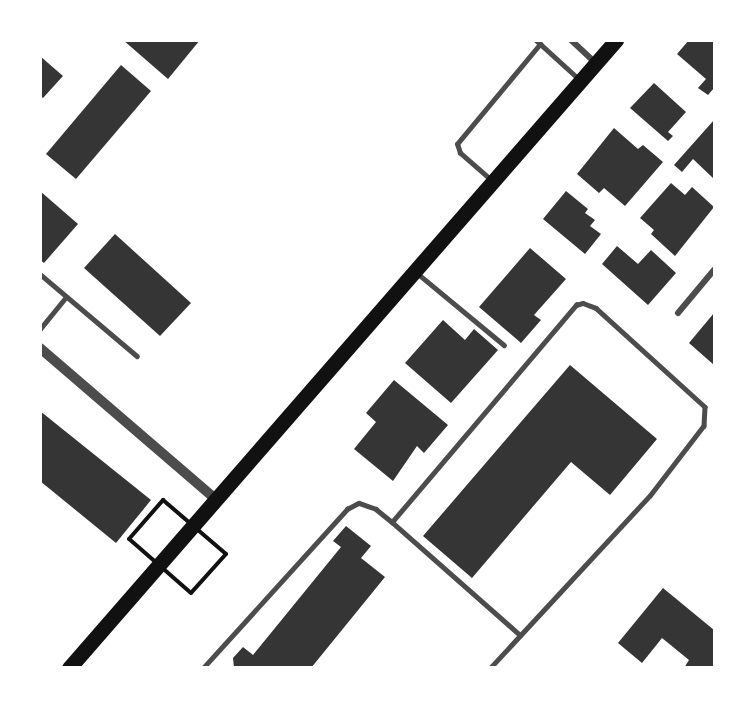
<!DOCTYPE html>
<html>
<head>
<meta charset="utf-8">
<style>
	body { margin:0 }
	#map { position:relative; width:755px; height:708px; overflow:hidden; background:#fff; font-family:"PT Sans Narrow",sans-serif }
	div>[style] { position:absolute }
	.building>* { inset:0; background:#353535 }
	.path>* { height:4px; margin:-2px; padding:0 2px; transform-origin:2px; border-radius:2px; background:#111 }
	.service>* { height:4.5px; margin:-2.25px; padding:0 2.25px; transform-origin:2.25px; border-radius:2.25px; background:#4c4c4c }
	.minor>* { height:6px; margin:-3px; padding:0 3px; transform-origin:3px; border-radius:3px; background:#4c4c4c }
	.tertiary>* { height:10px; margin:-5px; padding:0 5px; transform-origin:5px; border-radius:5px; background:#4c4c4c }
	.primary>* { height:15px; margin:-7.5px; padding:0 7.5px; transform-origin:7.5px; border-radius:7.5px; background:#111 }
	span { translate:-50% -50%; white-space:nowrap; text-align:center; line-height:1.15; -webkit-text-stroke:4.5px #fff; paint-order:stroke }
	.frame { position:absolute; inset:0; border:42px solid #fff; pointer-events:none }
</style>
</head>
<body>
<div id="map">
	<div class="building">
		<div style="clip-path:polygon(123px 40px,200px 40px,168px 79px)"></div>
		<div style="clip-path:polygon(689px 40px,714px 40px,714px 88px,708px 95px,698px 88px,706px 79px,677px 54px)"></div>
		<div style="clip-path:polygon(40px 56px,63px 76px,43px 98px,40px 96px)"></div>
		<div style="clip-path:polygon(121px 65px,151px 91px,76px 179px,46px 154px)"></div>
		<div style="clip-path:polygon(654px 83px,686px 112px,668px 132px,673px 136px,668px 141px,630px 108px)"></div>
		<div style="clip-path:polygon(714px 120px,714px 179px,693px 159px,682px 172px,674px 165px)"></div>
		<div style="clip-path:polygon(614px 128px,638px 149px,643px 145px,663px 162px,625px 206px,604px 188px,599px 193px,577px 174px)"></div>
		<div style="clip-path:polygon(671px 183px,685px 195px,692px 187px,714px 207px,675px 256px,651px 234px,654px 230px,640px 218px)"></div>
		<div style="clip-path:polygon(40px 191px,78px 224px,44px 263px,40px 260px)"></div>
		<div style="clip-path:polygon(566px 191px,588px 209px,585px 213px,595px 220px,590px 226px,601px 234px,585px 254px,543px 219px)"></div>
		<div style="clip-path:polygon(115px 234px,191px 303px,160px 336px,84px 268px)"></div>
		<div style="clip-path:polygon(617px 246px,638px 264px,651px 250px,676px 273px,648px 305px,602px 264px)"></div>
		<div style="clip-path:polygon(530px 248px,566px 279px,534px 315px,541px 320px,521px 343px,479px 307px)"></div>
		<div style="clip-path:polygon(714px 313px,714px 365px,689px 343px)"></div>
		<div style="clip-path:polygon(443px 320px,465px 340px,474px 329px,498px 350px,451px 403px,405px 363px)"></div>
		<div style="clip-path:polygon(570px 365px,657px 439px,610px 495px,571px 462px,472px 578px,423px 536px)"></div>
		<div style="clip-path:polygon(394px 380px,448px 425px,424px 453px,417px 446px,393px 481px,354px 449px,376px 422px,366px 413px)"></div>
		<div style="clip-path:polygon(40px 411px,151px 500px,116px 543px,40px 481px)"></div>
		<div style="clip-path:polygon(346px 526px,371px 546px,361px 558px,385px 577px,311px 668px,234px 668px,233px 658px,243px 647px,253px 655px,341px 547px,333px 541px)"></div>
		<div style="clip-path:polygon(663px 588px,714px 630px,714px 668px,684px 668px,689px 660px,662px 638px,642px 663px,618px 643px)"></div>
	</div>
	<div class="path">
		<div style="left:163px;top:500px;width:83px;rotate:40.6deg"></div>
		<div style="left:226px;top:554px;width:52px;rotate:131.9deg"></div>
		<div style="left:191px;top:593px;width:82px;rotate:-138.9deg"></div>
		<div style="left:129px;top:539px;width:52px;rotate:-48.9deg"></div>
	</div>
	<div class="service">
		<div style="left:536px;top:40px;width:58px;rotate:42.2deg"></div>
		<div style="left:491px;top:180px;width:41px;rotate:-138.9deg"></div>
		<div style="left:460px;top:153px;width:9px;rotate:-108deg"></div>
		<div style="left:457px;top:144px;width:130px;rotate:-50.3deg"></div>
		<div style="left:417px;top:273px;width:113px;rotate:39.6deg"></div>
		<div style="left:40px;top:274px;width:127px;rotate:40.2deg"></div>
		<div style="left:40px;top:329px;width:41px;rotate:-50.9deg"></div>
		<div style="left:392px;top:522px;width:285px;rotate:-49.7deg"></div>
		<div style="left:576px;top:305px;width:7px;rotate:-16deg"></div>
		<div style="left:583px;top:303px;width:14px;rotate:21deg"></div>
		<div style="left:596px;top:308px;width:147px;rotate:42.2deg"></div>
		<div style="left:705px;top:407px;width:19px;rotate:93deg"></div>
		<div style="left:704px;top:426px;width:88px;rotate:127.6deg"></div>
		<div style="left:650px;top:496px;width:234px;rotate:132.8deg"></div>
		<div style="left:203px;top:668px;width:215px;rotate:-47.8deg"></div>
		<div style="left:347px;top:509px;width:13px;rotate:-27deg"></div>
		<div style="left:359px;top:503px;width:18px;rotate:19deg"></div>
		<div style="left:376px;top:509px;width:21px;rotate:39deg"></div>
		<div style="left:392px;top:522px;width:171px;rotate:41.4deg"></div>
	</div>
	<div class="minor">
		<div style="left:571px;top:40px;width:34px;rotate:43deg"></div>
		<div style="left:678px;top:313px;width:56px;rotate:-50.1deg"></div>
	</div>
	<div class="tertiary">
		<div style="left:40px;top:348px;width:233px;rotate:40.7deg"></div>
	</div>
	<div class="primary">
		<div style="left:69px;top:668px;width:833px;rotate:-48.94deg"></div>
	</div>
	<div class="frame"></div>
</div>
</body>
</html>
